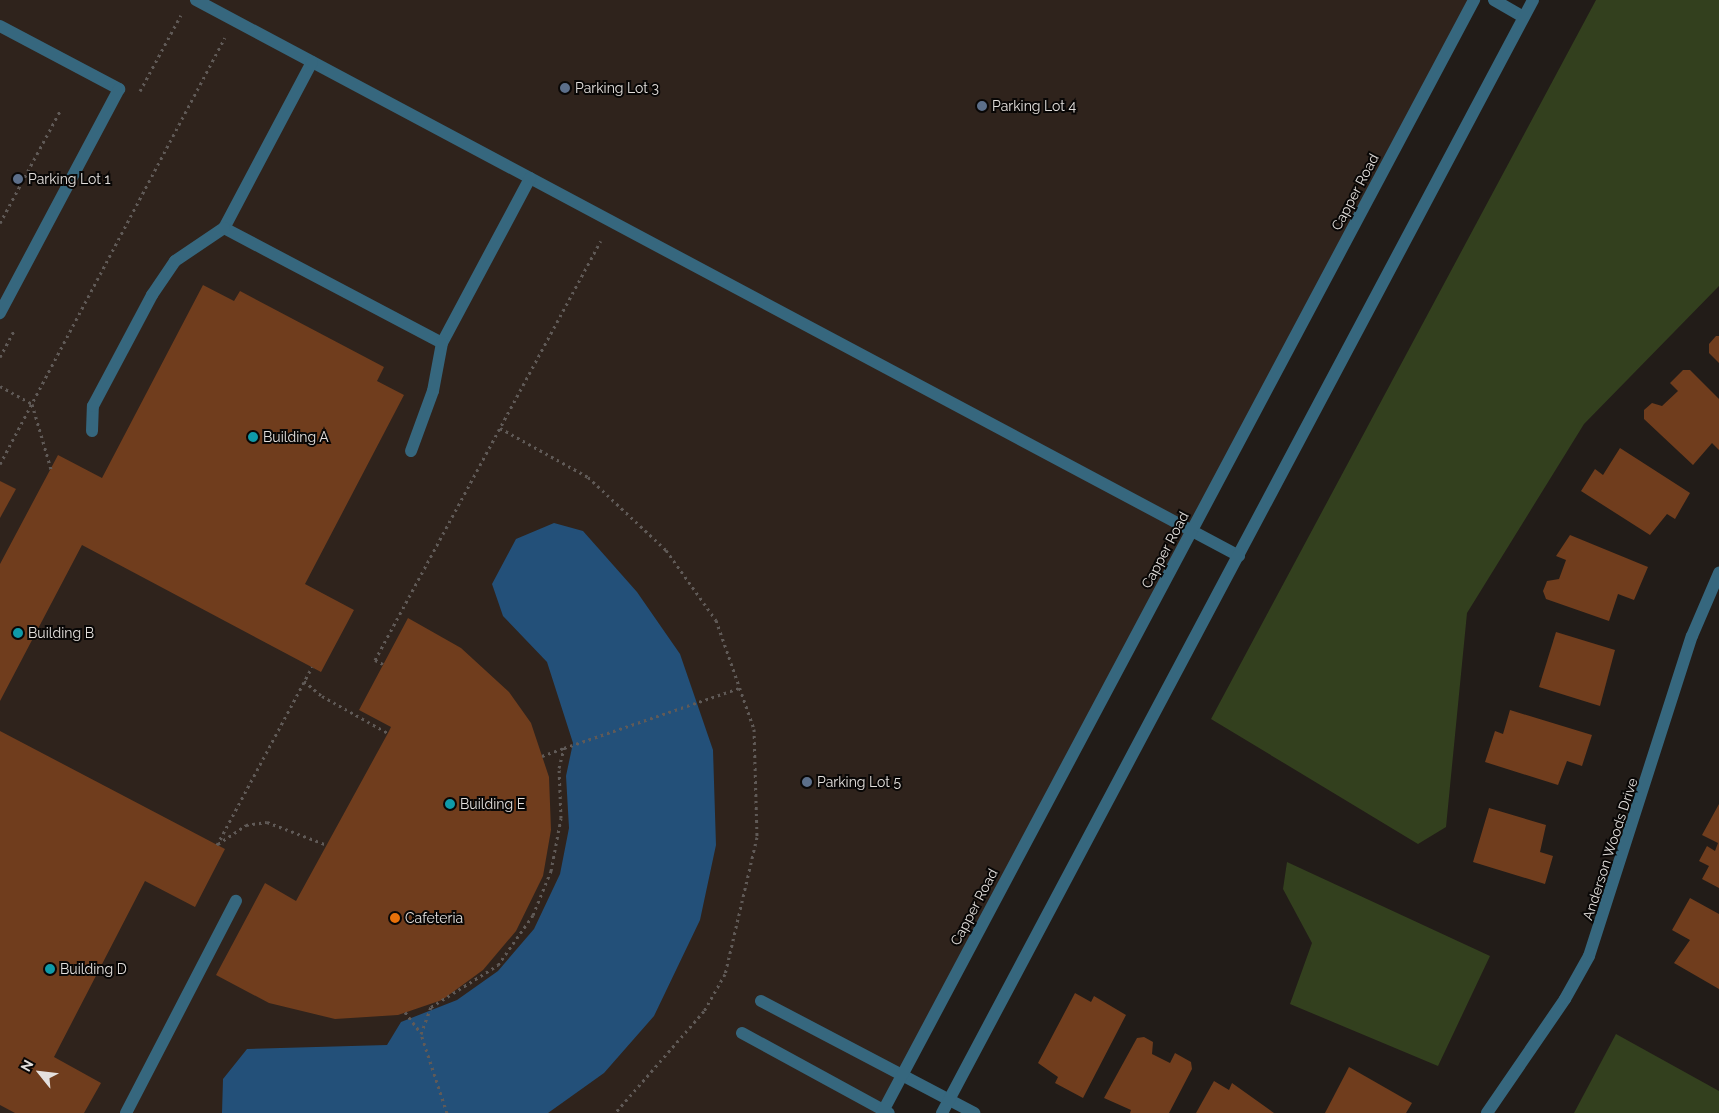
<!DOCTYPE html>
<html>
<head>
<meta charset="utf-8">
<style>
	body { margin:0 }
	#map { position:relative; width:1719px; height:1113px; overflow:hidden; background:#221c18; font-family:Raleway,sans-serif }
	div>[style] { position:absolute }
	.built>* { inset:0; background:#2f231c }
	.green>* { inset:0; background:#33401e }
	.water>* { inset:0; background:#235079 }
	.building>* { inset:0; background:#703d1d }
	.path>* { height:3px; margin-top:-1.5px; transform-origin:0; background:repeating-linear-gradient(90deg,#605a57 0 2.5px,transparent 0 6.5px) }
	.minor>* { height:12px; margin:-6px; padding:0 6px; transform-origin:6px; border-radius:6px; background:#36677e }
	.dots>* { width:14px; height:14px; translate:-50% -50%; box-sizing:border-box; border:2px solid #090706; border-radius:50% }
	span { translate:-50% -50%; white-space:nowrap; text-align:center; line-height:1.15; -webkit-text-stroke:4px #090706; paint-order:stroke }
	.poi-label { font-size:14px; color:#e4e0dd }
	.left { translate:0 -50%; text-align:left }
	.street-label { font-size:14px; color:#e4e0dd }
	.north { position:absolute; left:15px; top:1048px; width:50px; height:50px; -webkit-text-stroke:4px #090706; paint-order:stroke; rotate:299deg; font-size:14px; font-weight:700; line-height:20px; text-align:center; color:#e4e0dd }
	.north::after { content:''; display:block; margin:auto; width:18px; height:22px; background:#e4e0dd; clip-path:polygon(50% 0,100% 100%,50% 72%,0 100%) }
</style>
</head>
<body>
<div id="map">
	<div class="built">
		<div style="clip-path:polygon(0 0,1470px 0,879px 1113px,0 1113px)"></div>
	</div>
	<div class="green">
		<div style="clip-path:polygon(1596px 0,1719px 0,1719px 286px,1584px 424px,1467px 613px,1446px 827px,1418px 844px,1211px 719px)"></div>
		<div style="clip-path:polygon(1287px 862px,1490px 956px,1438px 1066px,1290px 1004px,1312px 943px,1283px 889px)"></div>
		<div style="clip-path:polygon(1616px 1034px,1719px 1091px,1719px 1113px,1574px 1113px)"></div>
	</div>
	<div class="water">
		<div style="clip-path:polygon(554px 523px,583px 531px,637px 592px,680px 654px,713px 750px,716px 845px,700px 920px,654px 1016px,604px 1073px,548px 1113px,222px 1113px,223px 1079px,247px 1049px,387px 1045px,401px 1022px,457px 1000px,498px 971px,534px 929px,560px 874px,569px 828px,566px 776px,573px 743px,547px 662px,503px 616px,492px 584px,516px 539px)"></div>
	</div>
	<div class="building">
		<div style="clip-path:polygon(203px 285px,234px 301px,240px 291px,384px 367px,377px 381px,404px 395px,305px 584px,354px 610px,321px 672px,82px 545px,0 701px,0 564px,58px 455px,102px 478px)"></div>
		<div style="clip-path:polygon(1716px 336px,1719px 336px,1719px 363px,1709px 353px,1709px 344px)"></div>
		<div style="clip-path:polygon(1683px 370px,1690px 370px,1719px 399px,1719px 450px,1712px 443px,1693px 465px,1644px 419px,1644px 410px,1652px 403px,1662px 406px,1678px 391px,1670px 383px)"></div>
		<div style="clip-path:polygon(1620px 448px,1690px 493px,1675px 519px,1667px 514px,1650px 535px,1581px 491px,1595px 469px,1603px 475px)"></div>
		<div style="clip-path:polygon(0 481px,16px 489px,0 518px)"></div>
		<div style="clip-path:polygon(1570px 535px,1648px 567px,1634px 600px,1618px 594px,1609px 621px,1546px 599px,1543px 591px,1547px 581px,1559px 579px,1566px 560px,1556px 556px)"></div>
		<div style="clip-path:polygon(408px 618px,461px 648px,509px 692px,531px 723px,549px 777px,551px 830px,543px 876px,516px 931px,483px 970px,442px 1000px,398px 1015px,335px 1019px,269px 1003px,216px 975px,265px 883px,296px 901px,388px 733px,391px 727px,359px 710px)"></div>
		<div style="clip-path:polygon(1556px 632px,1615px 650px,1600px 706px,1539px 687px)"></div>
		<div style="clip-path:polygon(1510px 710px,1592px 735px,1582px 766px,1567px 761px,1558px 785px,1485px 762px,1495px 731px,1503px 734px)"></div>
		<div style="clip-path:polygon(0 731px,225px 849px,195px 907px,145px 881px,54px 1057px,101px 1083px,84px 1113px,15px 1113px,0 1105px)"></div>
		<div style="clip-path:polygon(1719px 804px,1719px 888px,1702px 879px,1709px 866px,1699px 861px,1707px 846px,1715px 851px,1718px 843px,1702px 835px)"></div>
		<div style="clip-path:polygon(1489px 808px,1546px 825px,1540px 852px,1553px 856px,1545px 884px,1473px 862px)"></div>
		<div style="clip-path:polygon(1690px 898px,1719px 914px,1719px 989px,1674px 963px,1690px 940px,1672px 930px)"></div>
		<div style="clip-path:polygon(1075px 993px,1091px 1002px,1094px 996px,1126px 1015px,1083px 1098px,1055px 1083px,1058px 1077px,1038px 1063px)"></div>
		<div style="clip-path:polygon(1144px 1037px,1153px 1042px,1152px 1054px,1170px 1063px,1175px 1053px,1191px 1062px,1192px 1069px,1169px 1113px,1130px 1113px,1131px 1110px,1104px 1098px,1137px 1038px)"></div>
		<div style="clip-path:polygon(1349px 1067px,1412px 1103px,1406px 1113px,1325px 1113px)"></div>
		<div style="clip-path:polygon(1214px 1081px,1229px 1090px,1232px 1083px,1274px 1113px,1196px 1113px)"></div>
	</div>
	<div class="path">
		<div style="left:140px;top:91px;width:86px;rotate:-61.7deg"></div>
		<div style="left:0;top:223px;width:127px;rotate:-61.8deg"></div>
		<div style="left:0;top:357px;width:32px;rotate:-62deg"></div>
		<div style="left:0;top:386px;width:37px;rotate:29deg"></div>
		<div style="left:32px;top:404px;width:68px;rotate:73.7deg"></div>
		<div style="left:500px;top:428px;width:101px;rotate:29.1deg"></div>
		<div style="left:588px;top:477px;width:107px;rotate:43.1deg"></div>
		<div style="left:666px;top:550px;width:86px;rotate:54.5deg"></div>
		<div style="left:716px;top:620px;width:115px;rotate:70.8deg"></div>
		<div style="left:754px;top:729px;width:108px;rotate:88.4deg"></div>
		<div style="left:757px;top:837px;width:141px;rotate:103.1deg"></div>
		<div style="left:725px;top:974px;width:43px;rotate:119.6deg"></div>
		<div style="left:704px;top:1011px;width:135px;rotate:131.1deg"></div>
		<div style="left:0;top:464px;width:482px;rotate:-62.2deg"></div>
		<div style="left:383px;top:664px;width:9px;rotate:-153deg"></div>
		<div style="left:375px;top:660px;width:476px;rotate:-61.7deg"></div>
		<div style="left:304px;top:681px;width:23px;rotate:40deg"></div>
		<div style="left:322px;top:696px;width:76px;rotate:29.3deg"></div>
		<div style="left:542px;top:756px;width:23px;rotate:-20deg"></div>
		<div style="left:218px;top:844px;width:34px;rotate:-34deg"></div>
		<div style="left:246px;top:825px;width:21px;rotate:-8deg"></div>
		<div style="left:267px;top:822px;width:64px;rotate:21deg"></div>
		<div style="left:217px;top:845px;width:202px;rotate:-61.9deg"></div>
		<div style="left:405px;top:1012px;width:26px;rotate:53deg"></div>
		<div style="left:447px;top:1113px;width:83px;rotate:-108.2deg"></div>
		<div style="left:421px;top:1034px;width:29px;rotate:-70deg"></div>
		<div style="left:431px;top:1007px;width:79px;rotate:-32.1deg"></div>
		<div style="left:498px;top:965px;width:61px;rotate:-55deg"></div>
		<div style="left:533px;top:915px;width:48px;rotate:-67.8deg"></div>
		<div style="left:551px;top:871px;width:54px;rotate:-79.3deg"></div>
		<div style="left:561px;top:818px;width:50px;rotate:-92.3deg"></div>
		<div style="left:559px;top:768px;width:21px;rotate:-76deg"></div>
		<div style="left:564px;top:748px;width:185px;rotate:-18.9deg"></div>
	</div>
	<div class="minor">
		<div style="left:196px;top:0;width:1182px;rotate:28.06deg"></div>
		<div style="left:1494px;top:0;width:34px;rotate:30deg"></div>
		<div style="left:0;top:26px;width:135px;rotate:27.9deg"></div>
		<div style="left:119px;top:89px;width:254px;rotate:118deg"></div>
		<div style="left:312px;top:62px;width:188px;rotate:117.9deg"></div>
		<div style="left:224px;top:228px;width:246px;rotate:27.8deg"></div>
		<div style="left:442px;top:343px;width:187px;rotate:-61.9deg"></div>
		<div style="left:92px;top:431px;width:25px;rotate:-88deg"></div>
		<div style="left:93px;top:406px;width:126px;rotate:-62deg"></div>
		<div style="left:152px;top:295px;width:41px;rotate:-55.9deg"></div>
		<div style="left:175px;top:261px;width:59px;rotate:-34deg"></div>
		<div style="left:411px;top:451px;width:64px;rotate:-69.9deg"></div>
		<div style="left:433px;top:391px;width:49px;rotate:-79.4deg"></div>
		<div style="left:761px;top:1001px;width:241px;rotate:27.7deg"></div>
		<div style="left:742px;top:1033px;width:167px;rotate:28.6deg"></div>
		<div style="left:126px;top:1113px;width:239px;rotate:-62.6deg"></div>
		<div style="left:882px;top:1113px;width:1261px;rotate:-61.99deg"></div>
		<div style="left:942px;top:1113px;width:1260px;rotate:-62.03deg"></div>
		<div style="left:1487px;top:1113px;width:138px;rotate:-55.6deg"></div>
		<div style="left:1565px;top:999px;width:49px;rotate:-60.8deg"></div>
		<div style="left:1589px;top:956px;width:336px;rotate:-72.2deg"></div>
		<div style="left:1692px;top:636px;width:69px;rotate:-66.8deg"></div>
	</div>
	<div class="dots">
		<div style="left:565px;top:88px;background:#5c6f8a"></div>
		<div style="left:982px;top:106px;background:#5c6f8a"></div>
		<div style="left:18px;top:179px;background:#5c6f8a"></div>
		<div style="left:253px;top:437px;background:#0f9aa8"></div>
		<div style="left:18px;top:633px;background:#0f9aa8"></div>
		<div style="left:807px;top:782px;background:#5c6f8a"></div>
		<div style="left:450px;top:804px;background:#0f9aa8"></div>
		<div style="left:395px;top:918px;background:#e8710a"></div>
		<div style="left:50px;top:969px;background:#0f9aa8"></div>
	</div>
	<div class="poi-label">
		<span class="left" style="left:575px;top:88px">Parking Lot 3</span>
		<span class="left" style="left:992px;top:106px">Parking Lot 4</span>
		<span class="left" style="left:28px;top:179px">Parking Lot 1</span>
		<span class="left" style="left:263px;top:437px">Building A</span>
		<span class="left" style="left:28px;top:633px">Building B</span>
		<span class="left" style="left:817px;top:782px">Parking Lot 5</span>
		<span class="left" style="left:460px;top:804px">Building E</span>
		<span class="left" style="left:405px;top:918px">Cafeteria</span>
		<span class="left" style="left:60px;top:969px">Building D</span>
	</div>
	<div class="street-label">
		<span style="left:1355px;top:192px;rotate:-62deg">Capper Road</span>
		<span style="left:1165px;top:550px;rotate:-62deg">Capper Road</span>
		<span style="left:1610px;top:849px;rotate:-72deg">Anderson Woods Drive</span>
		<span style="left:974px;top:907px;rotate:-62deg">Capper Road</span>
	</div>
	<div class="north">N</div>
</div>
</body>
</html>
